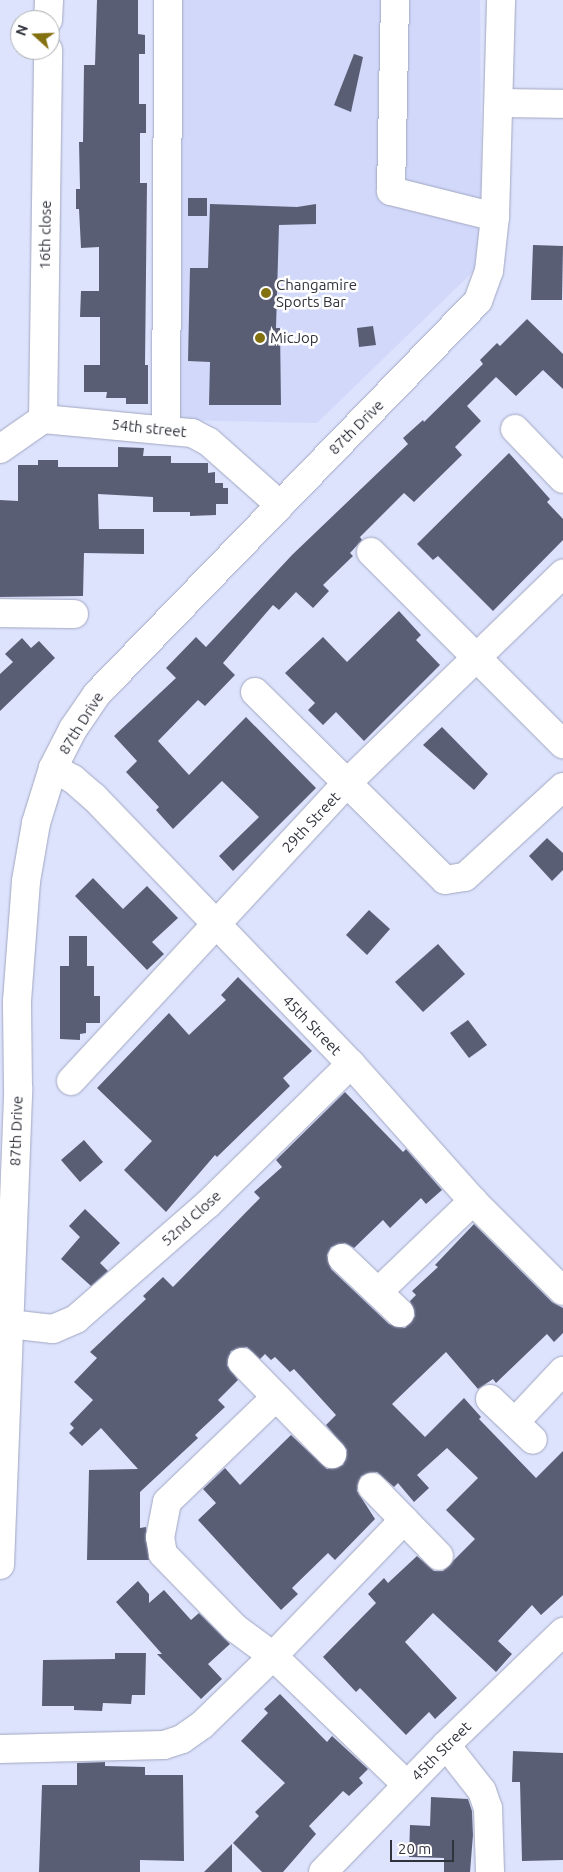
<!DOCTYPE html>
<html>
<head>
<meta charset="utf-8">
<style>
	body { margin:0 }
	#map { position:relative; width:563px; height:1872px; overflow:hidden; background:#dde3fd; font-family:Ubuntu,sans-serif }
	div>[style] { position:absolute }
	.built>* { inset:0; background:#d1d8fa }
	.building>* { inset:0; background:#5a5e75 }
	.roads { filter:drop-shadow(0 0 1px #a2a7c0) drop-shadow(0 0 1px #a2a7c0) }
	.minor>* { height:28px; margin:-14px; padding:0 14px; transform-origin:14px; border-radius:14px; background:#fff }
	.dots>* { width:14px; height:14px; translate:-50% -50%; box-sizing:border-box; border:2px solid #fff; border-radius:50% }
	span { translate:-50% -50%; white-space:nowrap; text-align:center; line-height:1.15; -webkit-text-stroke:5px #fff; paint-order:stroke }
	.street-label { font-size:15px; color:#30323c }
	.poi-label { font-size:15px; color:#30323c }
	.left { translate:0 -50%; text-align:left }
	.north { position:absolute; left:10px; top:10px; width:50px; height:50px; box-sizing:border-box; background:#fff; border:1px solid #acadb1; border-radius:50%; rotate:290deg; font-size:14px; font-weight:700; line-height:20px; text-align:center; color:#30323c }
	.north::after { content:''; display:block; margin:auto; width:18px; height:22px; background:#83700f; clip-path:polygon(50% 0,100% 100%,50% 72%,0 100%) }
	.scale { position:absolute; left:390px; top:1840px; width:64px; height:22px; box-sizing:border-box; border:2px solid #30323c; border-top:0; padding-left:6px; font-size:15px; line-height:18px; white-space:nowrap; color:#30323c; -webkit-text-stroke:4px #fff; paint-order:stroke }
</style>
</head>
<body>
<div id="map">
	<div class="built">
		<div style="clip-path:polygon(178px 0,480px 0,482px 263px,317px 423px,177px 420px)"></div>
	</div>
	<div class="building">
		<div style="clip-path:polygon(97px 0,138px 0,138px 34px,145px 35px,145px 54px,139px 54px,139px 104px,146px 104px,146px 133px,140px 133px,140px 183px,147px 183px,145px 365px,148px 365px,148px 404px,126px 404px,126px 398px,106px 398px,107px 392px,84px 392px,84px 365px,100px 365px,100px 317px,80px 317px,81px 291px,99px 291px,99px 247px,81px 248px,79px 209px,76px 209px,76px 189px,80px 189px,79px 142px,83px 142px,84px 65px,95px 65px)"></div>
		<div style="clip-path:polygon(354px 54px,363px 57px,351px 112px,334px 105px)"></div>
		<div style="clip-path:polygon(188px 198px,207px 198px,207px 216px,188px 216px)"></div>
		<div style="clip-path:polygon(210px 204px,297px 207px,316px 204px,316px 224px,279px 225px,276px 328px,280px 328px,281px 405px,209px 405px,210px 362px,188px 361px,190px 268px,208px 268px)"></div>
		<div style="clip-path:polygon(533px 245px,563px 246px,562px 300px,531px 300px)"></div>
		<div style="clip-path:polygon(527px 319px,563px 354px,563px 389px,543px 370px,516px 396px,496px 377px,467px 406px,481px 421px,455px 447px,462px 455px,414px 502px,404px 493px,360px 537px,362px 540px,350px 553px,353px 556px,323px 585px,329px 591px,313px 608px,296px 592px,279px 610px,273px 605px,223px 663px,235px 675px,205px 706px,198px 700px,158px 741px,189px 775px,246px 717px,316px 788px,233px 871px,219px 856px,259px 817px,222px 781px,173px 829px,156px 810px,159px 807px,126px 772px,137px 761px,114px 736px,176px 678px,166px 668px,196px 637px,206px 647px,292px 555px,408px 444px,403px 438px,423px 420px,424px 422px,483px 364px,480px 360px,497px 343px,500px 346px)"></div>
		<div style="clip-path:polygon(373px 326px,376px 345px,359px 347px,357px 328px)"></div>
		<div style="clip-path:polygon(118px 447px,144px 448px,143px 456px,171px 456px,171px 463px,208px 463px,208px 473px,215px 472px,215px 483px,223px 483px,223px 488px,228px 488px,228px 504px,216px 504px,216px 515px,190px 516px,190px 512px,153px 512px,153px 497px,98px 494px,99px 529px,144px 529px,144px 554px,84px 553px,83px 596px,0 597px,0 500px,18px 501px,18px 465px,38px 465px,38px 460px,58px 460px,58px 467px,118px 467px)"></div>
		<div style="clip-path:polygon(509px 453px,550px 499px,547px 502px,563px 519px,563px 540px,493px 611px,438px 556px,433px 560px,417px 544px)"></div>
		<div style="clip-path:polygon(399px 611px,421px 635px,416px 640px,440px 665px,364px 741px,336px 712px,323px 725px,308px 710px,315px 703px,285px 673px,323px 637px,347px 662px)"></div>
		<div style="clip-path:polygon(22px 638px,31px 648px,39px 641px,55px 658px,0 711px,0 674px,13px 662px,5px 654px)"></div>
		<div style="clip-path:polygon(442px 727px,488px 774px,474px 790px,423px 745px)"></div>
		<div style="clip-path:polygon(547px 838px,563px 853px,563px 870px,552px 881px,529px 856px)"></div>
		<div style="clip-path:polygon(93px 878px,123px 909px,147px 886px,178px 918px,152px 942px,164px 954px,147px 970px,75px 896px)"></div>
		<div style="clip-path:polygon(369px 910px,390px 929px,367px 955px,346px 935px)"></div>
		<div style="clip-path:polygon(69px 936px,87px 936px,87px 966px,94px 966px,94px 996px,100px 996px,100px 1023px,86px 1023px,86px 1033px,80px 1034px,80px 1040px,60px 1039px,60px 966px,69px 966px)"></div>
		<div style="clip-path:polygon(438px 944px,465px 974px,423px 1012px,395px 982px)"></div>
		<div style="clip-path:polygon(238px 977px,312px 1051px,283px 1078px,290px 1086px,217px 1157px,215px 1155px,166px 1212px,124px 1170px,152px 1141px,97px 1088px,169px 1013px,189px 1035px,226px 1000px,221px 995px)"></div>
		<div style="clip-path:polygon(468px 1020px,487px 1045px,469px 1058px,450px 1033px)"></div>
		<div style="clip-path:polygon(345px 1092px,403px 1152px,406px 1149px,442px 1190px,426px 1204px,421px 1198px,390px 1228px,383px 1220px,354px 1248px,345px 1243px,331px 1247px,327px 1255px,331px 1269px,389px 1324px,405px 1328px,415px 1316px,410px 1301px,416px 1295px,412px 1291px,438px 1267px,435px 1265px,474px 1224px,552px 1302px,563px 1308px,563px 1333px,554px 1342px,547px 1334px,496px 1383px,493px 1379px,478px 1389px,446px 1352px,392px 1404px,425px 1437px,464px 1398px,481px 1417px,479px 1419px,536px 1478px,563px 1451px,563px 1595px,541px 1615px,532px 1605px,498px 1641px,512px 1654px,496px 1672px,433px 1613px,405px 1642px,457px 1698px,435px 1719px,429px 1712px,406px 1735px,360px 1688px,356px 1692px,323px 1657px,376px 1603px,368px 1594px,384px 1578px,388px 1583px,417px 1556px,434px 1571px,443px 1571px,475px 1539px,446px 1510px,478px 1478px,447px 1448px,417px 1475px,429px 1488px,414px 1502px,398px 1483px,394px 1487px,377px 1472px,361px 1476px,357px 1491px,375px 1519px,335px 1560px,328px 1553px,292px 1588px,298px 1594px,281px 1610px,198px 1520px,216px 1503px,203px 1489px,225px 1468px,240px 1485px,291px 1435px,327px 1469px,343px 1465px,347px 1450px,326px 1425px,336px 1415px,294px 1369px,290px 1372px,275px 1357px,271px 1360px,265px 1354px,260px 1359px,247px 1347px,231px 1351px,227px 1365px,238px 1380px,218px 1400px,225px 1407px,195px 1435px,198px 1438px,140px 1492px,140px 1528px,146px 1527px,149px 1560px,87px 1560px,89px 1470px,138px 1469px,101px 1428px,82px 1446px,69px 1433px,74px 1428px,70px 1424px,93px 1400px,74px 1382px,97px 1358px,90px 1352px,146px 1299px,143px 1296px,163px 1277px,173px 1287px,260px 1198px,254px 1192px,282px 1167px,276px 1160px)"></div>
		<div style="clip-path:polygon(84px 1140px,103px 1162px,80px 1182px,61px 1160px)"></div>
		<div style="clip-path:polygon(85px 1209px,120px 1243px,100px 1263px,108px 1271px,91px 1286px,61px 1259px,80px 1237px,69px 1226px)"></div>
		<div style="clip-path:polygon(138px 1581px,149px 1594px,149px 1603px,164px 1590px,191px 1620px,199px 1613px,230px 1644px,208px 1664px,222px 1679px,201px 1699px,157px 1654px,162px 1654px,116px 1602px)"></div>
		<div style="clip-path:polygon(115px 1653px,146px 1653px,145px 1695px,132px 1695px,131px 1704px,103px 1703px,102px 1711px,74px 1710px,74px 1706px,42px 1706px,43px 1660px,115px 1659px)"></div>
		<div style="clip-path:polygon(280px 1694px,327px 1742px,332px 1736px,368px 1769px,359px 1778px,363px 1783px,349px 1796px,343px 1791px,309px 1826px,316px 1834px,283px 1872px,262px 1872px,233px 1843px,259px 1816px,255px 1812px,285px 1783px,241px 1741px,268px 1713px,264px 1709px)"></div>
		<div style="clip-path:polygon(513px 1751px,563px 1753px,563px 1860px,522px 1861px,520px 1782px,512px 1782px)"></div>
		<div style="clip-path:polygon(105px 1762px,105px 1766px,145px 1767px,145px 1775px,183px 1775px,184px 1861px,140px 1860px,140px 1872px,39px 1872px,42px 1785px,77px 1785px,77px 1763px)"></div>
		<div style="clip-path:polygon(431px 1797px,468px 1799px,472px 1811px,473px 1835px,470px 1872px,444px 1872px,444px 1858px,409px 1857px,410px 1825px,430px 1826px)"></div>
		<div style="clip-path:polygon(232px 1844px,232px 1872px,204px 1872px)"></div>
	</div>
	<div class="roads">
		<div class="minor">
			<div style="left:395px;top:0;width:191px;rotate:91.2deg"></div>
			<div style="left:391px;top:191px;width:107px;rotate:14deg"></div>
			<div style="left:48px;top:20px;width:20px;rotate:-87deg"></div>
			<div style="left:499px;top:103px;width:64px;rotate:0.9deg"></div>
			<div style="left:43px;top:419px;width:369px;rotate:-89.2deg"></div>
			<div style="left:166px;top:428px;width:428px;rotate:-89.7deg"></div>
			<div style="left:515px;top:429px;width:69px;rotate:46.2deg"></div>
			<div style="left:0;top:449px;width:52px;rotate:-34.9deg"></div>
			<div style="left:43px;top:419px;width:150px;rotate:5.4deg"></div>
			<div style="left:192px;top:433px;width:19px;rotate:28deg"></div>
			<div style="left:209px;top:442px;width:95px;rotate:41.6deg"></div>
			<div style="left:371px;top:552px;width:272px;rotate:45deg"></div>
			<div style="left:0;top:613px;width:74px;rotate:0.8deg"></div>
			<div style="left:255px;top:692px;width:267px;rotate:44.7deg"></div>
			<div style="left:445px;top:880px;width:20px;rotate:-9deg"></div>
			<div style="left:465px;top:877px;width:133px;rotate:-42.6deg"></div>
			<div style="left:53px;top:768px;width:23px;rotate:29deg"></div>
			<div style="left:73px;top:779px;width:28px;rotate:41deg"></div>
			<div style="left:94px;top:797px;width:371px;rotate:46.1deg"></div>
			<div style="left:351px;top:1064px;width:183px;rotate:48.3deg"></div>
			<div style="left:473px;top:1201px;width:127px;rotate:45deg"></div>
			<div style="left:71px;top:1081px;width:406px;rotate:-47.2deg"></div>
			<div style="left:347px;top:783px;width:301px;rotate:-44.1deg"></div>
			<div style="left:342px;top:1258px;width:80px;rotate:43.5deg"></div>
			<div style="left:378px;top:1292px;width:132px;rotate:-43.8deg"></div>
			<div style="left:9px;top:1324px;width:44px;rotate:6.5deg"></div>
			<div style="left:53px;top:1329px;width:25px;rotate:-23deg"></div>
			<div style="left:76px;top:1319px;width:175px;rotate:-41.1deg"></div>
			<div style="left:208px;top:1204px;width:200px;rotate:-44.4deg"></div>
			<div style="left:242px;top:1362px;width:129px;rotate:45.6deg"></div>
			<div style="left:276px;top:1397px;width:151px;rotate:136.1deg"></div>
			<div style="left:167px;top:1502px;width:36px;rotate:101deg"></div>
			<div style="left:160px;top:1537px;width:17px;rotate:80deg"></div>
			<div style="left:163px;top:1554px;width:103px;rotate:45.8deg"></div>
			<div style="left:235px;top:1628px;width:47px;rotate:36.4deg"></div>
			<div style="left:273px;top:1656px;width:186px;rotate:43.9deg"></div>
			<div style="left:490px;top:1399px;width:59px;rotate:43.6deg"></div>
			<div style="left:516px;top:1421px;width:69px;rotate:-46.8deg"></div>
			<div style="left:372px;top:1487px;width:96px;rotate:45.8deg"></div>
			<div style="left:0;top:1565px;width:477px;rotate:-87.8deg"></div>
			<div style="left:18px;top:1088px;width:87px;rotate:-90.7deg"></div>
			<div style="left:17px;top:1001px;width:120px;rotate:-85.7deg"></div>
			<div style="left:26px;top:881px;width:59px;rotate:-80.2deg"></div>
			<div style="left:36px;top:823px;width:58px;rotate:-72.8deg"></div>
			<div style="left:53px;top:768px;width:44px;rotate:-62.9deg"></div>
			<div style="left:73px;top:729px;width:42px;rotate:-55.6deg"></div>
			<div style="left:97px;top:694px;width:547px;rotate:-45.89deg"></div>
			<div style="left:478px;top:301px;width:32px;rotate:-70deg"></div>
			<div style="left:489px;top:271px;width:54px;rotate:-83.7deg"></div>
			<div style="left:495px;top:217px;width:217px;rotate:-88.4deg"></div>
			<div style="left:446px;top:1745px;width:58px;rotate:52deg"></div>
			<div style="left:482px;top:1791px;width:18px;rotate:71deg"></div>
			<div style="left:488px;top:1808px;width:64px;rotate:88.2deg"></div>
			<div style="left:0;top:1749px;width:164px;rotate:-1.4deg"></div>
			<div style="left:164px;top:1745px;width:19px;rotate:-18deg"></div>
			<div style="left:182px;top:1739px;width:24px;rotate:-35deg"></div>
			<div style="left:202px;top:1725px;width:99px;rotate:-44.2deg"></div>
			<div style="left:273px;top:1656px;width:189px;rotate:-46.1deg"></div>
			<div style="left:323px;top:1872px;width:177px;rotate:-45.9deg"></div>
			<div style="left:446px;top:1745px;width:163px;rotate:-44deg"></div>
		</div>
	</div>
	<div class="dots">
		<div style="left:266px;top:293px;background:#83700f"></div>
		<div style="left:260px;top:338px;background:#83700f"></div>
	</div>
	<div class="street-label">
		<span style="left:45px;top:235px;rotate:-89deg">16th close</span>
		<span style="left:356px;top:427px;rotate:-45deg">87th Drive</span>
		<span style="left:149px;top:428px;rotate:6deg">54th street</span>
		<span style="left:81px;top:723px;rotate:-58deg">87th Drive</span>
		<span style="left:311px;top:822px;rotate:-47deg">29th Street</span>
		<span style="left:312px;top:1025px;rotate:46deg">45th Street</span>
		<span style="left:16px;top:1131px;rotate:-88deg">87th Drive</span>
		<span style="left:191px;top:1218px;rotate:-42deg">52nd Close</span>
		<span style="left:441px;top:1751px;rotate:-45deg">45th Street</span>
	</div>
	<div class="poi-label">
		<span class="left" style="left:276px;top:293px">Changamire<br>Sports Bar</span>
		<span class="left" style="left:270px;top:338px">MicJop</span>
	</div>
	<div class="north">N</div>
	<div class="scale">20 m</div>
</div>
</body>
</html>
